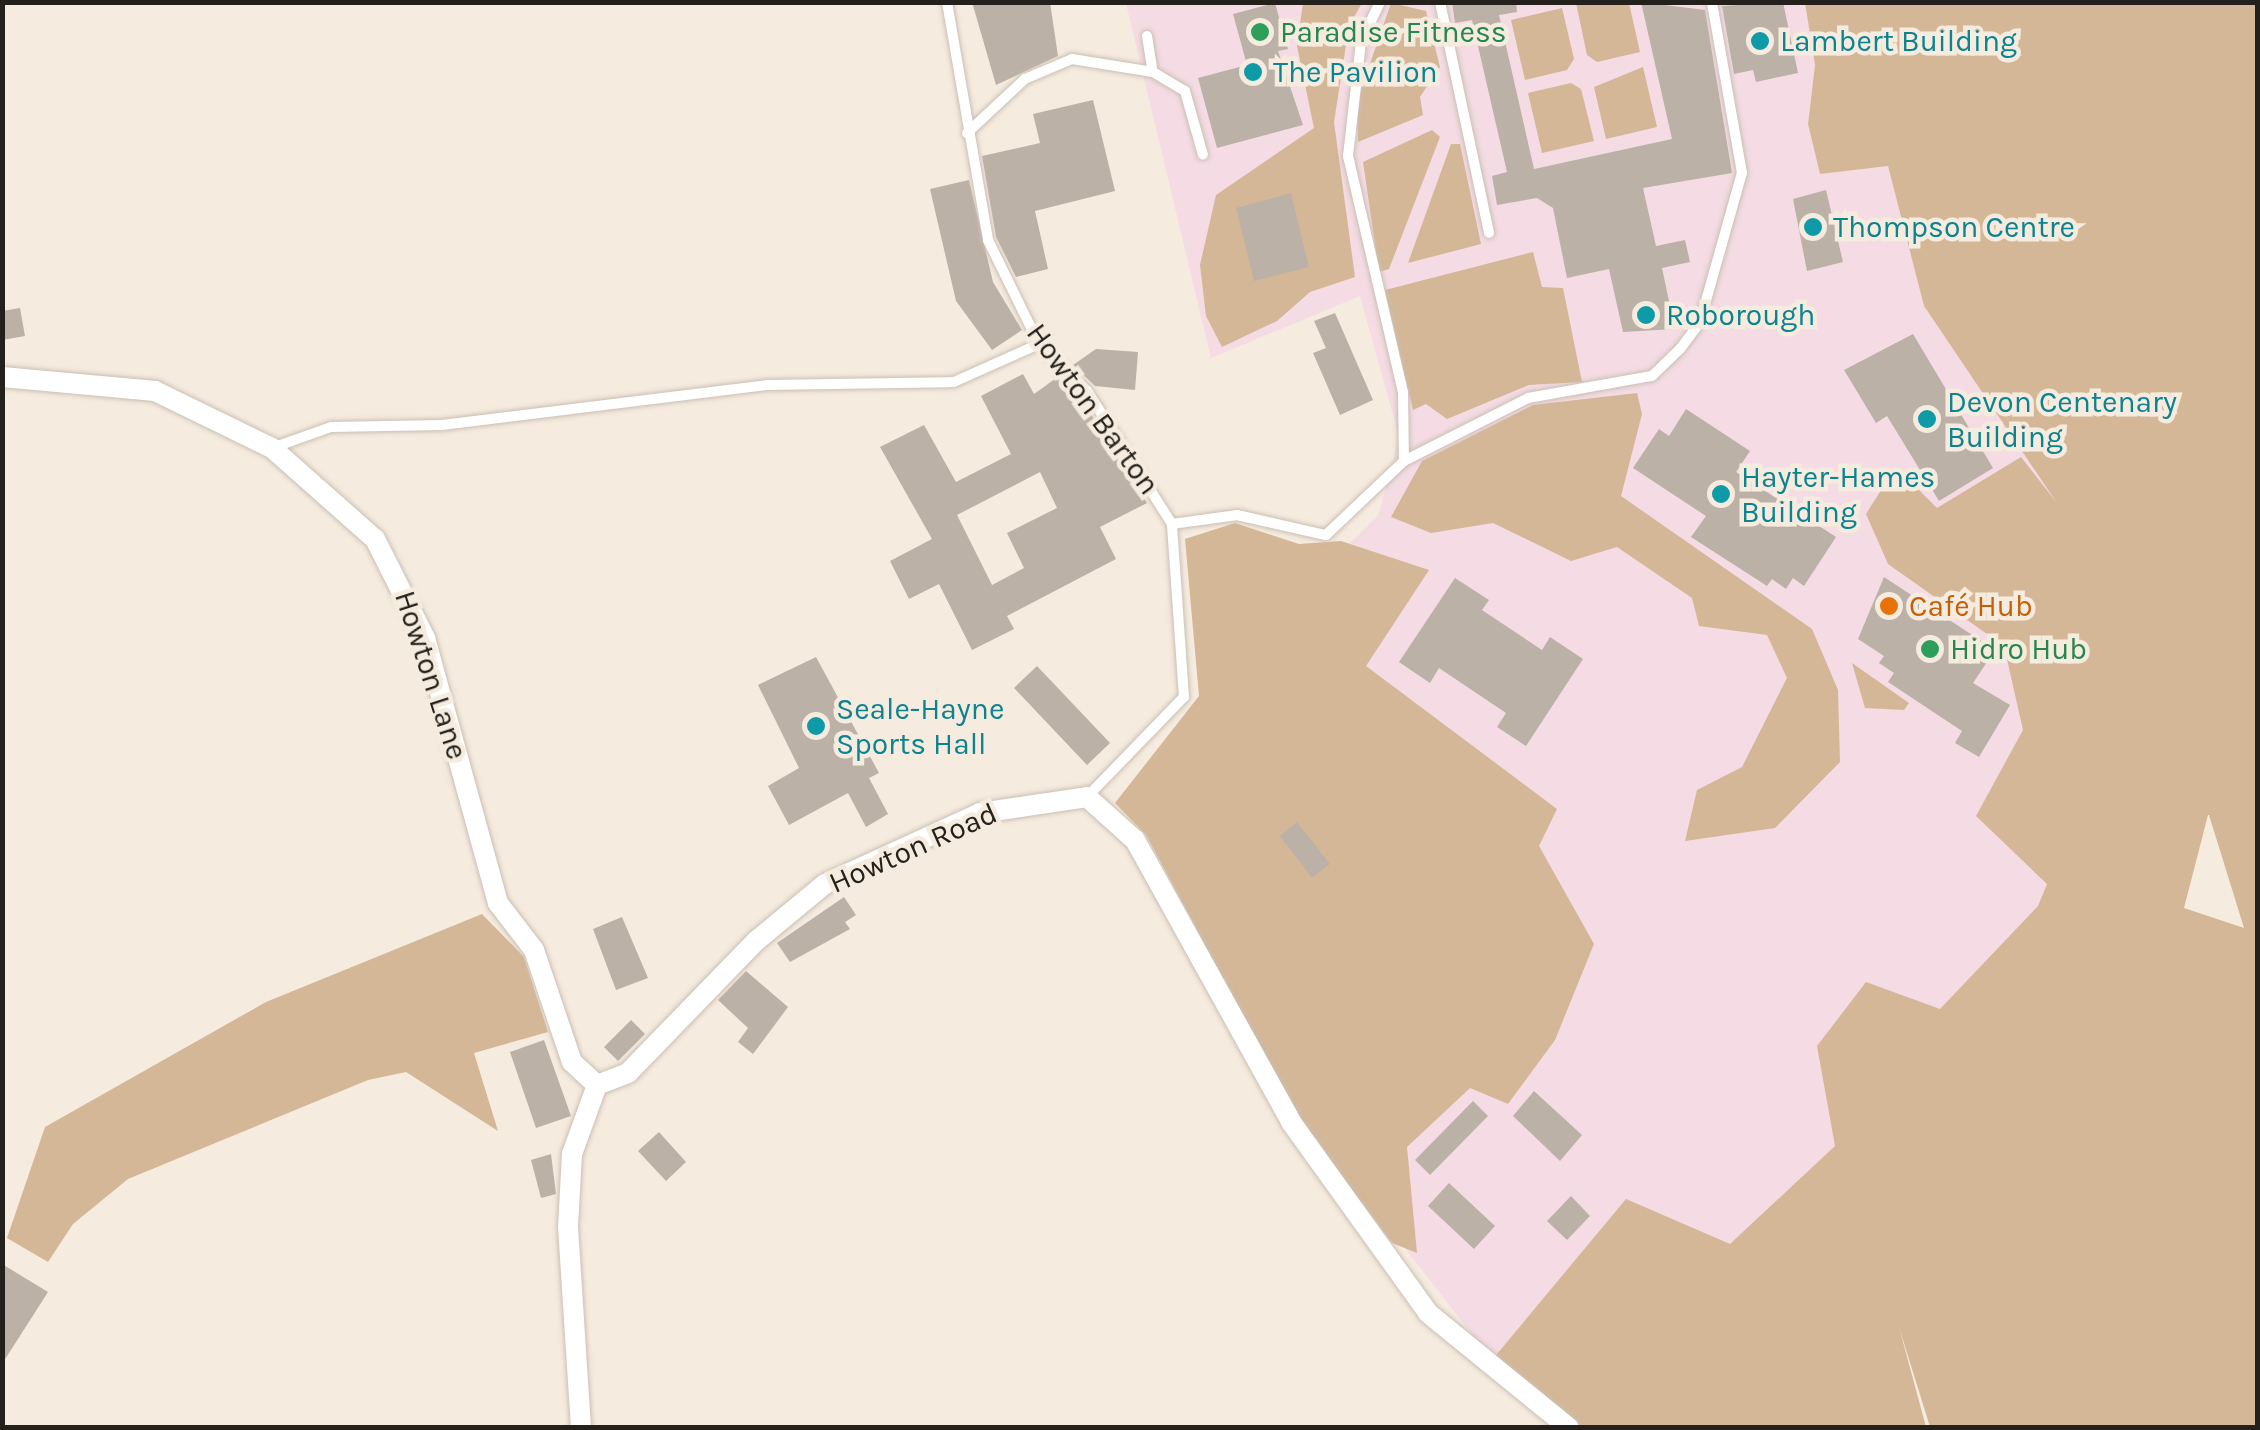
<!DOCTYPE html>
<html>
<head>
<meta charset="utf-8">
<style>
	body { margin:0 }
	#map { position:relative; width:2260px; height:1430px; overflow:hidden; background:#f5ebde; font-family:Karla,sans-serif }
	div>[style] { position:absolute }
	.commercial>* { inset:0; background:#f4dbe4 }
	.green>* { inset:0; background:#d4b797 }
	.building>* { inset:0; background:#bcb1a6 }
	.roads { filter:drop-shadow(0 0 2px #cabfb3) drop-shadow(0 0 2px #cabfb3) }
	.service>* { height:10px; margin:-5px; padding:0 5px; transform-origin:5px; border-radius:5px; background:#fff }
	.minor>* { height:20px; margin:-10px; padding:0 10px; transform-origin:10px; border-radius:10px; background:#fff }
	.dots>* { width:28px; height:28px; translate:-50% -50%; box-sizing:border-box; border:5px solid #f5ebde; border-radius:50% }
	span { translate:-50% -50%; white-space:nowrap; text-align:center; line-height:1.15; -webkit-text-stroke:9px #f5ebde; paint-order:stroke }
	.leisure-label { font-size:30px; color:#27864d }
	.left { translate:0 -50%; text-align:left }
	.culture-label { font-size:30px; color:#0d838f }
	.street-label { font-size:30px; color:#24201c }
	.food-label { font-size:30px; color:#c56008 }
	.frame { position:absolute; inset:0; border:5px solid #24201c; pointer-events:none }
</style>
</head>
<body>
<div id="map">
	<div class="commercial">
		<div style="clip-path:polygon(1805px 2px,1815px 65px,1808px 124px,1820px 174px,1888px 166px,1924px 306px,2090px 551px,2208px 812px,1580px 1428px,1492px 1360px,1303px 1117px,1229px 664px,1379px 514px,1399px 436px,1360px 296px,1211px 358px,1126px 3px)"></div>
	</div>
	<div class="green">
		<div style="clip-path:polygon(1303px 3px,1362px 3px,1349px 26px,1334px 122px,1355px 277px,1310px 292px,1277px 321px,1222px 347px,1206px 316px,1200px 265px,1216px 195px,1314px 128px,1297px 46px)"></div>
		<div style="clip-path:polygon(1391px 3px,1426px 11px,1440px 67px,1420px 97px,1423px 115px,1358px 142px,1357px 101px)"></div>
		<div style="clip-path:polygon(1576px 3px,1629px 3px,1640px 52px,1597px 62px,1587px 55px)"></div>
		<div style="clip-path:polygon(evenodd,1805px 3px,2257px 3px,2257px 1427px,1930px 1427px,1899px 1327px,1926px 1427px,1580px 1427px,1492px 1360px,1626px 1199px,1730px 1244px,1835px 1146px,1817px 1046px,1866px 982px,1940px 1009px,2038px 906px,2047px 884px,1976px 816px,2023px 730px,2004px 646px,1888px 564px,1866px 514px,1883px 487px,1911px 482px,1937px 508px,2021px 457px,2057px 503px,1924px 306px,1888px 166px,1820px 174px,1808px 124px,1815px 65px,1805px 3px,2208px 815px,2209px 815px,2244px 928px,2184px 908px,2208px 815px)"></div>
		<div style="clip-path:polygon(1562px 8px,1574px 59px,1567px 70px,1525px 80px,1511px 20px)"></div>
		<div style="clip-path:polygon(1643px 67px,1657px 127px,1606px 139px,1594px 87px)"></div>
		<div style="clip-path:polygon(1571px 83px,1581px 89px,1594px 141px,1542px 153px,1528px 93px)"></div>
		<div style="clip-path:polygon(1432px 130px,1440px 137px,1389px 269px,1379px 272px,1363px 162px)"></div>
		<div style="clip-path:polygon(1451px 144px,1460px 144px,1481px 244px,1408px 263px)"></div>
		<div style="clip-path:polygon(1533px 252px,1542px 287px,1563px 288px,1582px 382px,1529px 385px,1447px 419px,1426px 404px,1413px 410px,1385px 290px)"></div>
		<div style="clip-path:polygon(1637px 393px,1642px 414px,1621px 496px,1812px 629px,1838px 690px,1840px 762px,1775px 828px,1685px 841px,1697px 790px,1742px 767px,1787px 678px,1767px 635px,1699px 626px,1692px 598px,1617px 547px,1571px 561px,1493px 523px,1431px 533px,1391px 517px,1422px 461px,1533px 405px)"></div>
		<div style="clip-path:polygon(1235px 523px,1299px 544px,1341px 541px,1429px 570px,1366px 666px,1557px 809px,1539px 846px,1594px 944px,1555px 1040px,1508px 1104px,1470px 1088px,1407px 1147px,1417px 1253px,1392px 1243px,1299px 1120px,1146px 835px,1115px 803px,1199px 696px,1185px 539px)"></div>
		<div style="clip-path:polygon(1852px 663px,1909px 703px,1904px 710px,1865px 708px)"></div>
		<div style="clip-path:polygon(482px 914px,524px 957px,548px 1032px,474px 1053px,498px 1131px,406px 1072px,368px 1080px,128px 1179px,73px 1224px,48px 1262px,7px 1238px,45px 1127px,266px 1002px)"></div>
	</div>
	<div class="building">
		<div style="clip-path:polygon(972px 2px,1050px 2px,1058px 56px,996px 85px)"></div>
		<div style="clip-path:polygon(1452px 2px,1516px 2px,1517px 12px,1499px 15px,1534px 169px,1672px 139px,1641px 2px,1705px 10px,1732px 173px,1643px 188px,1656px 246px,1685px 240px,1690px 262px,1662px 268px,1675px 329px,1623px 332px,1609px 269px,1567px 278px,1553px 208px,1537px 198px,1497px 205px,1492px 176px,1507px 172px,1472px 20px,1455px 23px)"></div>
		<div style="clip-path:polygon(1783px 2px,1798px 73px,1756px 82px,1753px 70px,1734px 74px,1722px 6px)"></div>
		<div style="clip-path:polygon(1275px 3px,1288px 49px,1278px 51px,1303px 125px,1217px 148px,1198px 78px,1247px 65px,1233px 14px)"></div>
		<div style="clip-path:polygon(1093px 100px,1115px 191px,1035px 211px,1048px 269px,1016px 277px,996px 237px,982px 156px,1040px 143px,1033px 114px)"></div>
		<div style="clip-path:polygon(969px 180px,993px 282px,1022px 330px,992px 350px,956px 301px,930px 189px)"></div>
		<div style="clip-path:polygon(1826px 190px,1843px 262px,1807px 271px,1793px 199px)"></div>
		<div style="clip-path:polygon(1291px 193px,1309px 267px,1254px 281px,1236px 208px)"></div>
		<div style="clip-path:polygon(20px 308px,25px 336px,2px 340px,2px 311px)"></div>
		<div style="clip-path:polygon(1335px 313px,1373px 400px,1340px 415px,1313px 353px,1326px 348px,1314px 321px)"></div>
		<div style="clip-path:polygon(1913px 334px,1993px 468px,1939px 501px,1887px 416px,1876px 423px,1844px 370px)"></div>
		<div style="clip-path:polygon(1096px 349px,1138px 352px,1135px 390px,1095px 386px,1073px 365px)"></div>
		<div style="clip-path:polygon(evenodd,1023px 374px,1034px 394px,1059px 376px,1080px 397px,1147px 503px,1100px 527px,1116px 559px,1007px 616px,1014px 629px,972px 650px,939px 584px,909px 599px,890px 561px,932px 539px,880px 447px,924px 425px,956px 482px,1011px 454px,981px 396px,1023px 374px,1040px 472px,1057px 508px,1007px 533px,1024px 568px,992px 585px,957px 515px,1040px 472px)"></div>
		<div style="clip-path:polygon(1686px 409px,1750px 451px,1736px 472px,1836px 537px,1804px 586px,1793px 578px,1786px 589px,1772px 579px,1767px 586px,1691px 537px,1706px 516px,1633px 468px,1659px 429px,1669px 436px)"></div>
		<div style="clip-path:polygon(1884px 577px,1995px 650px,1973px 683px,2010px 705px,1979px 757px,1955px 743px,1962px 731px,1888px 682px,1894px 673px,1879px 663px,1884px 656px,1858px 639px)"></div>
		<div style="clip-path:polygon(1455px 578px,1489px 600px,1482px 610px,1542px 650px,1550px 637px,1583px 659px,1526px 746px,1497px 727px,1506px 713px,1439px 668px,1430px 683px,1399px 662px)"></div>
		<div style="clip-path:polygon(816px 657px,879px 773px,869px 778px,888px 814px,866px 827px,848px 793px,789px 825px,768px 786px,799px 768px,758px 685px)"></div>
		<div style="clip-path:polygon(1037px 666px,1110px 743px,1087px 765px,1014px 688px)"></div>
		<div style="clip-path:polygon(1297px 822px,1330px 864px,1312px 878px,1280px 836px)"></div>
		<div style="clip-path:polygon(844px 897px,856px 915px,845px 922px,850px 929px,790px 962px,777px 943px)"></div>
		<div style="clip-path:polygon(622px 917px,648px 978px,616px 990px,593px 929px)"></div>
		<div style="clip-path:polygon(746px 971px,788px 1007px,753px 1054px,738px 1042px,748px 1028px,718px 1000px)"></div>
		<div style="clip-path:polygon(631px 1020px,645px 1034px,618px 1061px,604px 1047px)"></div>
		<div style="clip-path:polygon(544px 1040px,571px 1116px,536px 1128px,510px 1052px)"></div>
		<div style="clip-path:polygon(1534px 1091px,1582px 1135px,1560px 1161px,1513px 1116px)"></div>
		<div style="clip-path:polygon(1473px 1101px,1488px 1116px,1430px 1175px,1415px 1160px)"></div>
		<div style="clip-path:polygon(659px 1132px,686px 1162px,666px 1181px,638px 1151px)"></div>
		<div style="clip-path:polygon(551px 1154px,556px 1194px,541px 1198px,531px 1160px)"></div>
		<div style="clip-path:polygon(1449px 1183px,1495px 1226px,1474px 1249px,1428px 1206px)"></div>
		<div style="clip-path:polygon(1571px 1196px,1590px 1216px,1567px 1240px,1547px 1221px)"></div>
		<div style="clip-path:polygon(2px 1264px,48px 1292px,2px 1364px)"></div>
	</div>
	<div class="roads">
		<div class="service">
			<div style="left:947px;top:2px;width:242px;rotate:80.2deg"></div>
			<div style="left:988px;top:240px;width:116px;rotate:63.9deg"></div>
			<div style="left:1039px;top:344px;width:67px;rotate:44.4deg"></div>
			<div style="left:1087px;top:391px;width:158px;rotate:57.4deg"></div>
			<div style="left:1380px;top:2px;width:44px;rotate:115.4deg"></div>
			<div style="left:1361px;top:42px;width:115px;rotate:96.5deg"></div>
			<div style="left:1348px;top:156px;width:242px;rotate:76.9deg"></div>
			<div style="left:1403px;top:392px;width:69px;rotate:89.2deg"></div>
			<div style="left:1440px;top:2px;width:236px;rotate:78deg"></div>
			<div style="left:1147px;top:36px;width:36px;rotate:81deg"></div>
			<div style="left:967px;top:133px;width:79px;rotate:-43deg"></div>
			<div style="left:1025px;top:79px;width:51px;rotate:-23.1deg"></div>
			<div style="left:1072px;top:59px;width:82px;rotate:9.1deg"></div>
			<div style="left:1153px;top:72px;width:37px;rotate:31deg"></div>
			<div style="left:1185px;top:91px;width:66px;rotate:74.3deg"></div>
			<div style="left:272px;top:448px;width:63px;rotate:-19.6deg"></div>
			<div style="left:331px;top:427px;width:111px;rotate:-1deg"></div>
			<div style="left:442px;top:425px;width:327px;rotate:-7deg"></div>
			<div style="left:767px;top:385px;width:187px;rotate:-0.9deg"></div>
			<div style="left:954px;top:382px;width:93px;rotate:-24.1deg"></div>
			<div style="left:1087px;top:797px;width:139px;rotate:-45.9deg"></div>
			<div style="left:1184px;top:697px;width:173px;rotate:-94deg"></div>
			<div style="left:1172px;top:524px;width:66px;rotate:-7.9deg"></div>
			<div style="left:1237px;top:515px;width:91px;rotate:12.7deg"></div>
			<div style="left:1326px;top:535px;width:108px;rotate:-43.5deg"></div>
			<div style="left:1404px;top:461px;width:139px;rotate:-26.9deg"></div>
			<div style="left:1528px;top:398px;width:126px;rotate:-10.1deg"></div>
			<div style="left:1652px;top:376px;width:39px;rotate:-44deg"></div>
			<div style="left:1680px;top:349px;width:34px;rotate:-53deg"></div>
			<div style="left:1700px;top:322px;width:155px;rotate:-74.3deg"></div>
			<div style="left:1742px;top:173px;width:174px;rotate:-100deg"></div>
		</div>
		<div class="minor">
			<div style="left:2px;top:377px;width:154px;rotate:5.2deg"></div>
			<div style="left:155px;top:391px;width:130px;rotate:26deg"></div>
			<div style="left:272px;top:448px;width:137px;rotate:41.5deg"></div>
			<div style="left:375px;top:539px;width:111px;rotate:63.2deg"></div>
			<div style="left:425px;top:638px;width:275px;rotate:74.6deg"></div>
			<div style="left:498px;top:903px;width:59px;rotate:52.5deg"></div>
			<div style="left:534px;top:950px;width:118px;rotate:71.3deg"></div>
			<div style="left:572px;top:1062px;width:34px;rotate:43deg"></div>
			<div style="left:581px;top:1428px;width:201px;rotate:-93.7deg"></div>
			<div style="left:568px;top:1227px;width:73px;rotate:-86.9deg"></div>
			<div style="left:572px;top:1154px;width:73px;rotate:-70.1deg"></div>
			<div style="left:597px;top:1085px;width:33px;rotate:-21deg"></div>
			<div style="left:628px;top:1073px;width:184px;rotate:-45.9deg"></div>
			<div style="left:756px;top:941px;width:89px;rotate:-39.6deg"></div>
			<div style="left:825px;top:884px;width:170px;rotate:-24.6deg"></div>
			<div style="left:980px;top:813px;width:108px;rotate:-8.5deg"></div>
			<div style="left:1087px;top:797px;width:64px;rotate:41.9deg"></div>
			<div style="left:1135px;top:840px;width:322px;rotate:61deg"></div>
			<div style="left:1291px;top:1122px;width:235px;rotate:54.3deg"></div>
			<div style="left:1428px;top:1313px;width:182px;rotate:39.2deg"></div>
		</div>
	</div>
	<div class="dots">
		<div style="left:1260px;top:32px;background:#2e9e5b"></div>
		<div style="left:1760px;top:41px;background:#0f9aa8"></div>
		<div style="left:1253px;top:72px;background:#0f9aa8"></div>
		<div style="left:1813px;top:227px;background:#0f9aa8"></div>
		<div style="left:1646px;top:315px;background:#0f9aa8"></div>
		<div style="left:1927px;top:419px;background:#0f9aa8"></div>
		<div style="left:1721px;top:494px;background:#0f9aa8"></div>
		<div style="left:1889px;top:606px;background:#e8710a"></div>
		<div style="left:1930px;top:649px;background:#2e9e5b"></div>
		<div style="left:816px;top:726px;background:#0f9aa8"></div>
	</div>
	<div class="leisure-label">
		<span class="left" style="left:1280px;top:32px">Paradise Fitness</span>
		<span class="left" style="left:1950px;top:649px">Hidro Hub</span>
	</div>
	<div class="culture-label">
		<span class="left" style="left:1780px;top:41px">Lambert Building</span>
		<span class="left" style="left:1273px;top:72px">The Pavilion</span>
		<span class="left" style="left:1833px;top:227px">Thompson Centre</span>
		<span class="left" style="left:1666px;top:315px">Roborough</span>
		<span class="left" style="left:1947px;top:419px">Devon Centenary<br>Building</span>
		<span class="left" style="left:1741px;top:494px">Hayter-Hames<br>Building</span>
		<span class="left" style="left:836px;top:726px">Seale-Hayne<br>Sports Hall</span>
	</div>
	<div class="street-label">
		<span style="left:1093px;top:409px;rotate:54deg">Howton Barton</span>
		<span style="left:431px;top:675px;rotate:72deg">Howton Lane</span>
		<span style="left:913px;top:848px;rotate:-24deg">Howton Road</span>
	</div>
	<div class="food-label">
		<span class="left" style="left:1909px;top:606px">Café Hub</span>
	</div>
	<div class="frame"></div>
</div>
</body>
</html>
